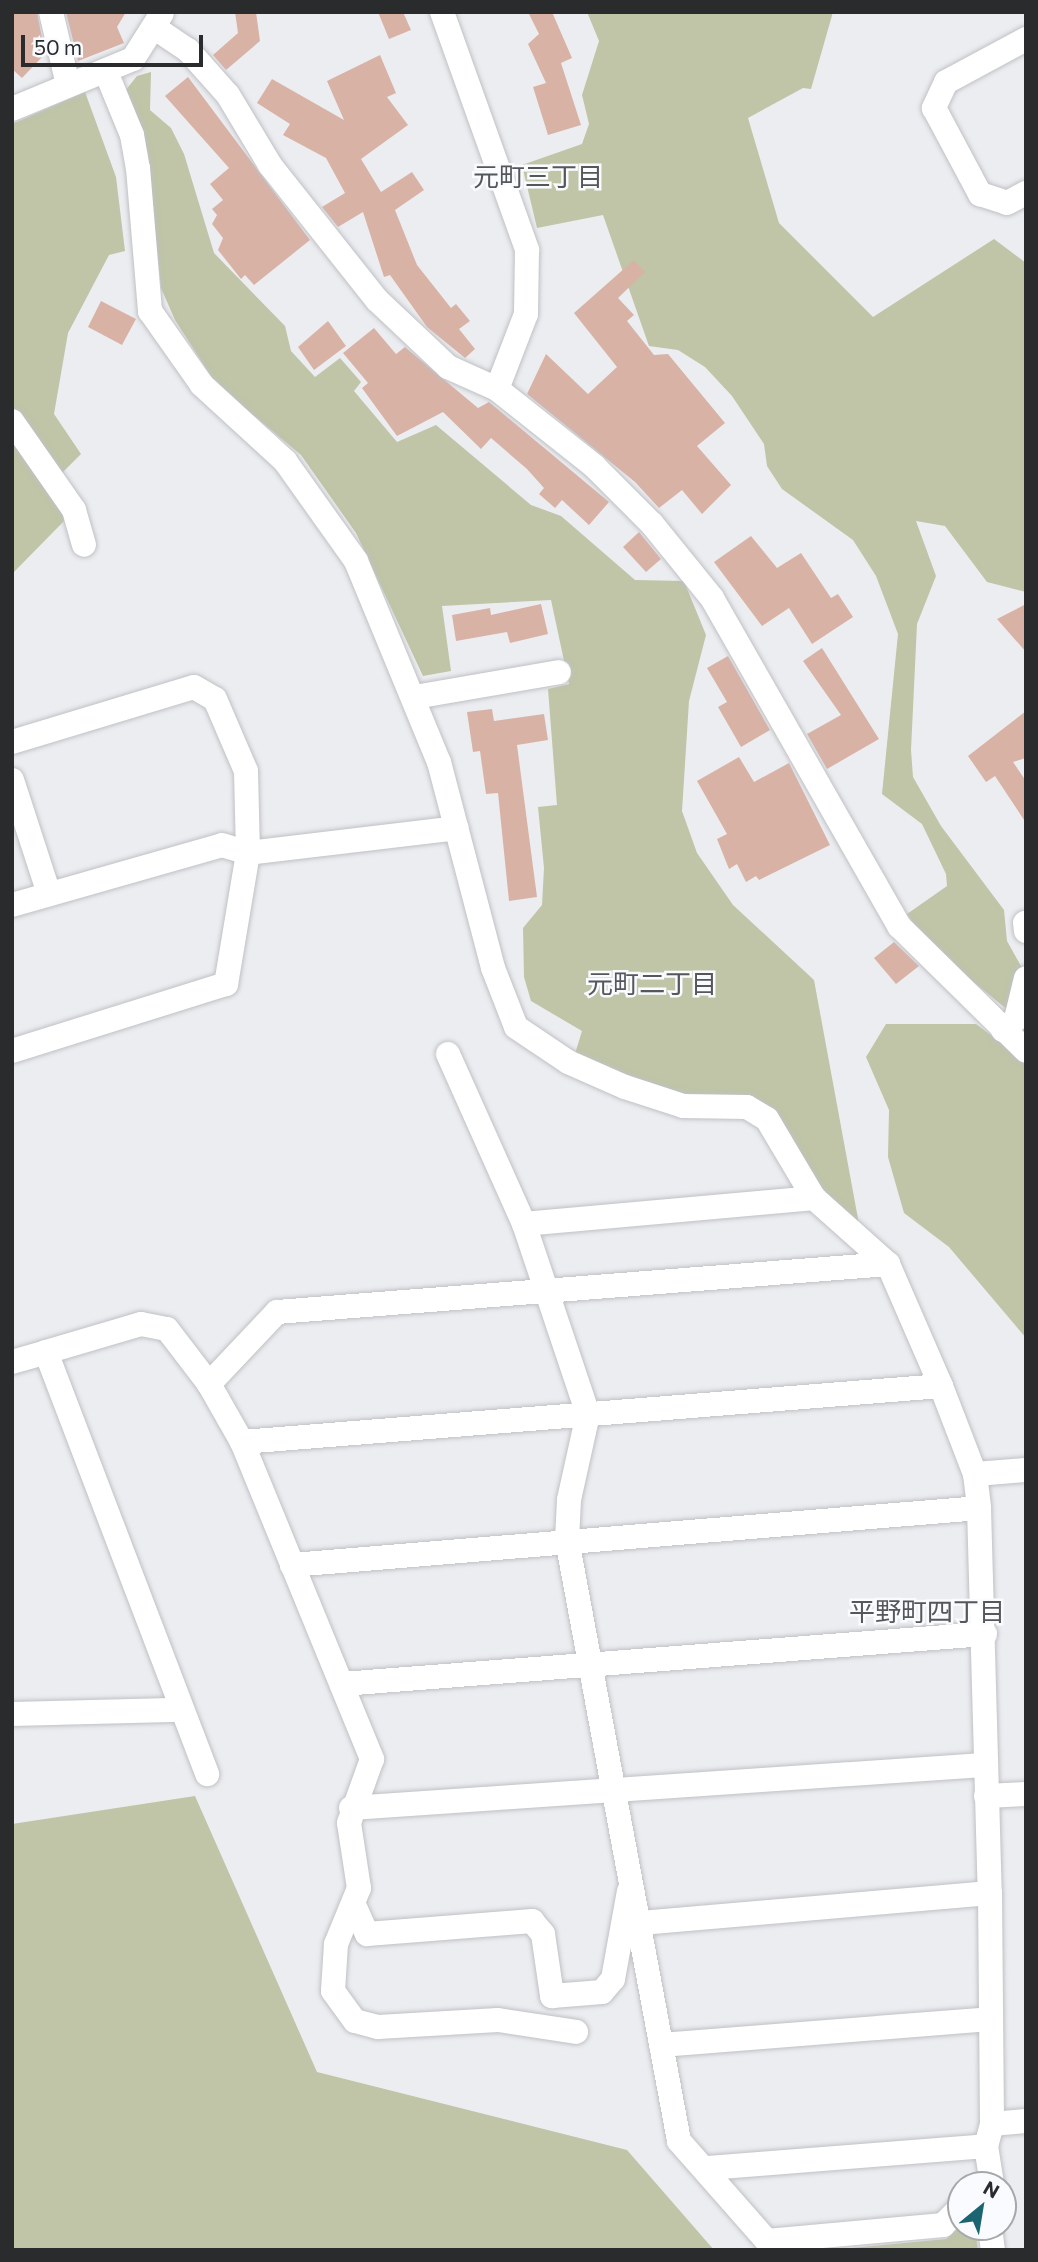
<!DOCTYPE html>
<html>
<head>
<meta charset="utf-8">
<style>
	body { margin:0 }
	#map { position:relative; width:1038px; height:2262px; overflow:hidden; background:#ecedf1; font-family:Commissioner,"Noto Sans JP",sans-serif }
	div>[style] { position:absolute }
	.green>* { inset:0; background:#bfc5a6 }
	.building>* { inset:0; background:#d9b2a6 }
	.roads { filter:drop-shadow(0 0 2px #bfc1c4) drop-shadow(0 0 2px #bfc1c4) }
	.minor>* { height:24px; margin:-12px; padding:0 12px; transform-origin:12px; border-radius:12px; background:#fff }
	span { translate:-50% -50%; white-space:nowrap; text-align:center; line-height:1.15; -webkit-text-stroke:5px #f9fbfe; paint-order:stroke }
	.neighbourhood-label { font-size:26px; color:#56575a }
	.frame { position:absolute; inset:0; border:14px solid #2a2b2c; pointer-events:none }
	.north { position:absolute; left:947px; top:2171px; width:70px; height:70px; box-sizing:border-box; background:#f9fbfe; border:2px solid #a6a8aa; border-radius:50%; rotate:30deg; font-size:19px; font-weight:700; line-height:28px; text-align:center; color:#2a2b2c }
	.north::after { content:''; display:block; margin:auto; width:24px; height:32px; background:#1b6472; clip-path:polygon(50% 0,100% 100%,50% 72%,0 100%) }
	.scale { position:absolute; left:21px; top:35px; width:182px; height:32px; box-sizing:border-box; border:4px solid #2a2b2c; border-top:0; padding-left:9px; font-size:21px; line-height:24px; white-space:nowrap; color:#2a2b2c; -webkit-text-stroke:5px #f9fbfe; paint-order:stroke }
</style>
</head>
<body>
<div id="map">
	<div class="green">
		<div style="clip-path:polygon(587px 12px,833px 12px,811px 89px,803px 88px,748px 118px,779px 223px,873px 317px,994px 239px,1026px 263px,1026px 592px,987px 582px,945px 526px,916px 521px,936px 576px,917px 624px,911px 750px,913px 777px,941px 826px,1004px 910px,1007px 941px,1026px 975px,1026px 1025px,926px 943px,907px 914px,947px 886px,946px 874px,922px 824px,882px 794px,898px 634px,876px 576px,853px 540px,782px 489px,767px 466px,764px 444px,732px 396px,705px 367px,678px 350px,649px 346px,603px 215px,537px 228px,522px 165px,582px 144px,589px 124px,582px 95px,599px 41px)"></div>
		<div style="clip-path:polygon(151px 72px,150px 110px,171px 128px,184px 154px,214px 253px,285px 326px,291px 351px,315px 377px,340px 358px,361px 382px,354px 391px,397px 442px,436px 425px,531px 505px,561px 516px,635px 580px,684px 581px,706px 635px,689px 701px,682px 811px,697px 853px,733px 905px,814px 980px,859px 1224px,829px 1198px,777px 1123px,682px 1099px,574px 1057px,582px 1031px,531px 1001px,524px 977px,523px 928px,542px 905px,544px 868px,538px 807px,557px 805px,548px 689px,569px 684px,551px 600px,442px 606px,451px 671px,423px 676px,356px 533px,301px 455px,216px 384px,175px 320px,161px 288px,147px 150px,125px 91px,137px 76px)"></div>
		<div style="clip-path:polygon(85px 92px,116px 177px,125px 251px,109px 255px,68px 333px,54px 414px,81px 454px,51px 484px,68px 517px,12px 574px,12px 124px)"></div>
		<div style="clip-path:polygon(886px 1024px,976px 1024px,1026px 1061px,1026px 1338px,949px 1247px,904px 1213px,888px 1157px,889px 1110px,866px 1057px)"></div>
		<div style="clip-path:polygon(195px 1796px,317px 2072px,627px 2150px,714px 2250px,12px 2250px,12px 1824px)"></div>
		<div style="clip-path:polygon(961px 2226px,975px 2227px,978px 2250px,830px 2250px,946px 2239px)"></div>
	</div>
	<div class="building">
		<div style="clip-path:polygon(12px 12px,37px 12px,45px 54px,22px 78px,12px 69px)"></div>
		<div style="clip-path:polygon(66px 12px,126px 12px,117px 27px,124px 43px,78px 61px)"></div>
		<div style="clip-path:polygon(235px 12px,256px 12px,260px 41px,226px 70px,213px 55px,238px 33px)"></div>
		<div style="clip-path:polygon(378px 12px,403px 12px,411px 30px,389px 39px)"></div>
		<div style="clip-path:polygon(528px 12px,552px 12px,572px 58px,561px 63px,581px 125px,548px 135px,533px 87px,546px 83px,528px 44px,539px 34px)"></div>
		<div style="clip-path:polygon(380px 55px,396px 93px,387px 97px,408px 125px,361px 159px,381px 192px,412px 172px,424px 190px,395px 210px,417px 265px,451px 308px,456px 304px,470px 321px,459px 329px,475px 349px,465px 358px,427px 327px,390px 275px,384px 277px,363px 212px,338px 227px,322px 207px,345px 193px,326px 158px,283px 135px,290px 124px,257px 103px,272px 79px,344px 120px,327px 81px)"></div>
		<div style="clip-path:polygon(188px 77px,310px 240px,254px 285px,245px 275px,241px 279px,218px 250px,223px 238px,212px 224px,217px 215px,212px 209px,223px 200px,210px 184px,229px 168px,165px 96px)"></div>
		<div style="clip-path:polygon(634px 260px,645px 272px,618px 298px,634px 315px,627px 321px,654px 355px,668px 354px,725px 423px,697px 446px,731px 485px,702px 514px,682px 490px,659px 508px,635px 482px,527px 394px,546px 354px,588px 394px,617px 367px,574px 313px)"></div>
		<div style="clip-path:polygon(101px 301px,136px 319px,122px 345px,88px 327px)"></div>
		<div style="clip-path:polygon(328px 321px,346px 346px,314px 370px,298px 347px)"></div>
		<div style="clip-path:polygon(374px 328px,396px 354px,405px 347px,478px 408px,489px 402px,609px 502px,589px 525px,562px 500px,555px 508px,539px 494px,544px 488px,527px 469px,491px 438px,481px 449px,443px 412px,397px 436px,362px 388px,368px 383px,343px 353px)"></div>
		<div style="clip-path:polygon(639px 532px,661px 559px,646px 572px,623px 547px)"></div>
		<div style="clip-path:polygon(751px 536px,777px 568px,801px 553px,831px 598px,838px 594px,853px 617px,812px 644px,789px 608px,762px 626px,714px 562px)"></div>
		<div style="clip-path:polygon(541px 604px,548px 634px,510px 643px,507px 632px,456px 641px,452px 615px,490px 608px,491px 615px)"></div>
		<div style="clip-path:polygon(1026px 604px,1026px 652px,997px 619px)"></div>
		<div style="clip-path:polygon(822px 648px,879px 739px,827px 769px,807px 734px,841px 715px,803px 661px)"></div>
		<div style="clip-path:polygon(728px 656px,770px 730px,741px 747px,718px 707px,727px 702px,707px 668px)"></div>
		<div style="clip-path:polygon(492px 709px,494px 721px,544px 714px,548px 740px,517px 745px,537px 897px,509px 901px,498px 793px,486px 794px,480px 751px,473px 752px,467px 712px)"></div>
		<div style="clip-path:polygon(1026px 711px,1026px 758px,1013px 762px,1026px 781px,1026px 823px,995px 776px,986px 782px,968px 756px)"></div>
		<div style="clip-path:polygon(739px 757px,754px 782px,789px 763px,830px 845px,759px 880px,756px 876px,746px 882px,737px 864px,729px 869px,717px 839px,727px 834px,697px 781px)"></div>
		<div style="clip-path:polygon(894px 942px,919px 966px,896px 984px,874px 958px)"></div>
	</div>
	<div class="roads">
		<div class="minor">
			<div style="left:51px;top:12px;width:75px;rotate:76.9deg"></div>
			<div style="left:442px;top:12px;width:253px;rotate:70.3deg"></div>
			<div style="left:527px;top:250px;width:64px;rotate:90.9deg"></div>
			<div style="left:526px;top:314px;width:80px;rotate:111.1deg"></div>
			<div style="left:155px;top:28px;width:40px;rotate:34deg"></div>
			<div style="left:188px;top:50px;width:60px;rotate:48.4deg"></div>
			<div style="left:228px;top:95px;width:82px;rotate:59deg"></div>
			<div style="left:270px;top:165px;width:172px;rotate:51.6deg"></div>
			<div style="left:377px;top:300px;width:98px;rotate:43.3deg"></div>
			<div style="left:448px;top:367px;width:54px;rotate:24.2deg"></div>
			<div style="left:497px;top:389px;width:124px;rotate:38.4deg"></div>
			<div style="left:594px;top:466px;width:82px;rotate:45deg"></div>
			<div style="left:652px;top:524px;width:95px;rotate:51deg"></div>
			<div style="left:712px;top:598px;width:378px;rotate:60.3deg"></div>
			<div style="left:899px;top:926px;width:178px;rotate:44.5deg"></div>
			<div style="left:1026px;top:39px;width:91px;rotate:151.7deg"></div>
			<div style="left:946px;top:82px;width:29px;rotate:115deg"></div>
			<div style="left:934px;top:108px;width:98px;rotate:61.9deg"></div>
			<div style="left:980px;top:194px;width:28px;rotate:18deg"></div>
			<div style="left:1007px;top:203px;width:21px;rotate:-28deg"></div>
			<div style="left:106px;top:72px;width:68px;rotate:67.6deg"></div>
			<div style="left:132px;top:135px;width:34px;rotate:80deg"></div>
			<div style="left:138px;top:168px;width:144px;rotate:85.2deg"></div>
			<div style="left:150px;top:311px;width:90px;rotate:54.9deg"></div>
			<div style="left:202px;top:385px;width:113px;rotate:42.5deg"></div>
			<div style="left:285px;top:461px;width:123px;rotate:54.6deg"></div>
			<div style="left:356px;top:561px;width:217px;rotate:67.6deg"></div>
			<div style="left:439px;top:762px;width:213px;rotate:75.3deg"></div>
			<div style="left:493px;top:968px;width:63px;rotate:68.7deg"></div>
			<div style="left:516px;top:1027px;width:63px;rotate:33.9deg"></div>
			<div style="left:568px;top:1062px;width:62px;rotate:23.7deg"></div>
			<div style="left:625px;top:1087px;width:61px;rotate:18.1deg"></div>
			<div style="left:683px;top:1106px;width:64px;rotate:0.9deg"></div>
			<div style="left:747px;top:1107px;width:23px;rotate:31deg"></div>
			<div style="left:767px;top:1119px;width:92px;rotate:59.3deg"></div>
			<div style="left:814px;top:1198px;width:99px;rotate:41.7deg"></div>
			<div style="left:888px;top:1264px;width:133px;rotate:66.5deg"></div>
			<div style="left:941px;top:1386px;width:94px;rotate:68.9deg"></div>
			<div style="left:975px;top:1474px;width:34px;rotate:83deg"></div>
			<div style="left:979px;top:1508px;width:385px;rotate:88.4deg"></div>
			<div style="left:990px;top:1893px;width:231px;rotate:89.5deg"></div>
			<div style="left:992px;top:2124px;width:23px;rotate:105deg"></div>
			<div style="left:986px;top:2146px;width:39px;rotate:81deg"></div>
			<div style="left:12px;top:109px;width:131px;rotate:-22.5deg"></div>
			<div style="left:133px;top:59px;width:54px;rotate:-57.8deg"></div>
			<div style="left:12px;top:421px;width:108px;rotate:55.1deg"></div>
			<div style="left:74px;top:510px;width:36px;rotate:74deg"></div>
			<div style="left:415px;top:697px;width:146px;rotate:-9.8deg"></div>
			<div style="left:12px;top:742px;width:190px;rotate:-16.8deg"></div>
			<div style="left:194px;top:687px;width:24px;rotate:30deg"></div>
			<div style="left:215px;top:699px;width:78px;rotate:66.7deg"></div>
			<div style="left:246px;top:771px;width:82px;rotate:88.6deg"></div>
			<div style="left:248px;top:853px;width:133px;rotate:99.5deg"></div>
			<div style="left:226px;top:984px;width:224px;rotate:162.6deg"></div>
			<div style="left:12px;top:780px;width:120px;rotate:72deg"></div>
			<div style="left:12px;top:905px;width:218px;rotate:-15.9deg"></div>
			<div style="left:222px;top:845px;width:27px;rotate:17deg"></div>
			<div style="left:248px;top:853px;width:210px;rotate:-6.8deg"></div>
			<div style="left:1025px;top:923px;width:8px;rotate:83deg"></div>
			<div style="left:1003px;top:1030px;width:17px;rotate:-40deg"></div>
			<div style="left:1016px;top:1019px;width:42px;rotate:-76.3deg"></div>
			<div style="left:448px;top:1054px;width:186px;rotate:65.9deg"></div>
			<div style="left:814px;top:1198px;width:291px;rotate:174.9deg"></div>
			<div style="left:524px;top:1224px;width:200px;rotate:71.4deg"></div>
			<div style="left:588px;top:1414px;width:88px;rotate:102.5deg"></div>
			<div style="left:569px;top:1500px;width:40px;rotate:92.9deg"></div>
			<div style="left:567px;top:1540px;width:611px;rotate:79.44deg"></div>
			<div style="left:679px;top:2141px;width:133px;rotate:48.7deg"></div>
			<div style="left:767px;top:2241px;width:177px;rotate:-5.2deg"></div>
			<div style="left:943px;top:2225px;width:25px;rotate:-45deg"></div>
			<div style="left:46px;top:1352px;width:99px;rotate:-16.4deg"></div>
			<div style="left:141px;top:1324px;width:26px;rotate:11deg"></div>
			<div style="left:167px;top:1329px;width:69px;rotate:52.6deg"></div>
			<div style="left:209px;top:1384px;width:67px;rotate:60.4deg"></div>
			<div style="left:242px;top:1442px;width:343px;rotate:67.7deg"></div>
			<div style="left:372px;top:1759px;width:68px;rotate:109.8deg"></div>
			<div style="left:349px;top:1823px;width:66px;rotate:81.3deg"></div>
			<div style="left:359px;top:1888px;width:61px;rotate:112.3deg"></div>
			<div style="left:336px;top:1944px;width:47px;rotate:93.7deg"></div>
			<div style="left:333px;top:1991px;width:37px;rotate:54deg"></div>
			<div style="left:355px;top:2021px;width:24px;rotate:15deg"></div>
			<div style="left:378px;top:2027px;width:120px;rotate:-3.3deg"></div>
			<div style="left:498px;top:2020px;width:79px;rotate:8.7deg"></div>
			<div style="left:12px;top:1362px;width:35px;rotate:-16deg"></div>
			<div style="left:46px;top:1352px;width:452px;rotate:69.1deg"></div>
			<div style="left:209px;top:1384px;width:99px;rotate:-46.6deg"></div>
			<div style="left:277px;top:1312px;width:613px;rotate:-4.49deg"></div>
			<div style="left:242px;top:1442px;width:701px;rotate:-4.58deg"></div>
			<div style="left:975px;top:1474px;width:51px;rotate:-4.5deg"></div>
			<div style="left:292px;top:1565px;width:689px;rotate:-4.74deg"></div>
			<div style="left:342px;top:1684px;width:645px;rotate:-4.45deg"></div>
			<div style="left:12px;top:1714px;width:169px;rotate:-1.4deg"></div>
			<div style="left:986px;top:1796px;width:40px;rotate:-2.9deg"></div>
			<div style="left:351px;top:1808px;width:634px;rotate:-3.89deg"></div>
			<div style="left:354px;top:1905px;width:32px;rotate:66deg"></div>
			<div style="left:367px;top:1934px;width:166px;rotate:-4.5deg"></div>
			<div style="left:532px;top:1921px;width:17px;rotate:50deg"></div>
			<div style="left:543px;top:1934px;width:63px;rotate:81.7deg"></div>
			<div style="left:552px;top:1996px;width:50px;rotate:-4.6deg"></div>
			<div style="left:602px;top:1992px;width:17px;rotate:-50deg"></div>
			<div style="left:613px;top:1979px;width:89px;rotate:-79.7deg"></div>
			<div style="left:641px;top:1923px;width:350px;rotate:-4.9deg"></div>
			<div style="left:661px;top:2045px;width:330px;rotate:-4.5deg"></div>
			<div style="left:992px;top:2124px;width:34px;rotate:-5deg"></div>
			<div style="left:708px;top:2168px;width:279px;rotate:-4.5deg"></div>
			<div style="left:990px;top:2227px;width:23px;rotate:83deg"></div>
		</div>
	</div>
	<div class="neighbourhood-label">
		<span style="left:538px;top:176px">元町三丁目</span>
		<span style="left:652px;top:983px">元町二丁目</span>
		<span style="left:927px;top:1611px">平野町四丁目</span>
	</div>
	<div class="frame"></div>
	<div class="north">N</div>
	<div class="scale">50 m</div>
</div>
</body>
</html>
